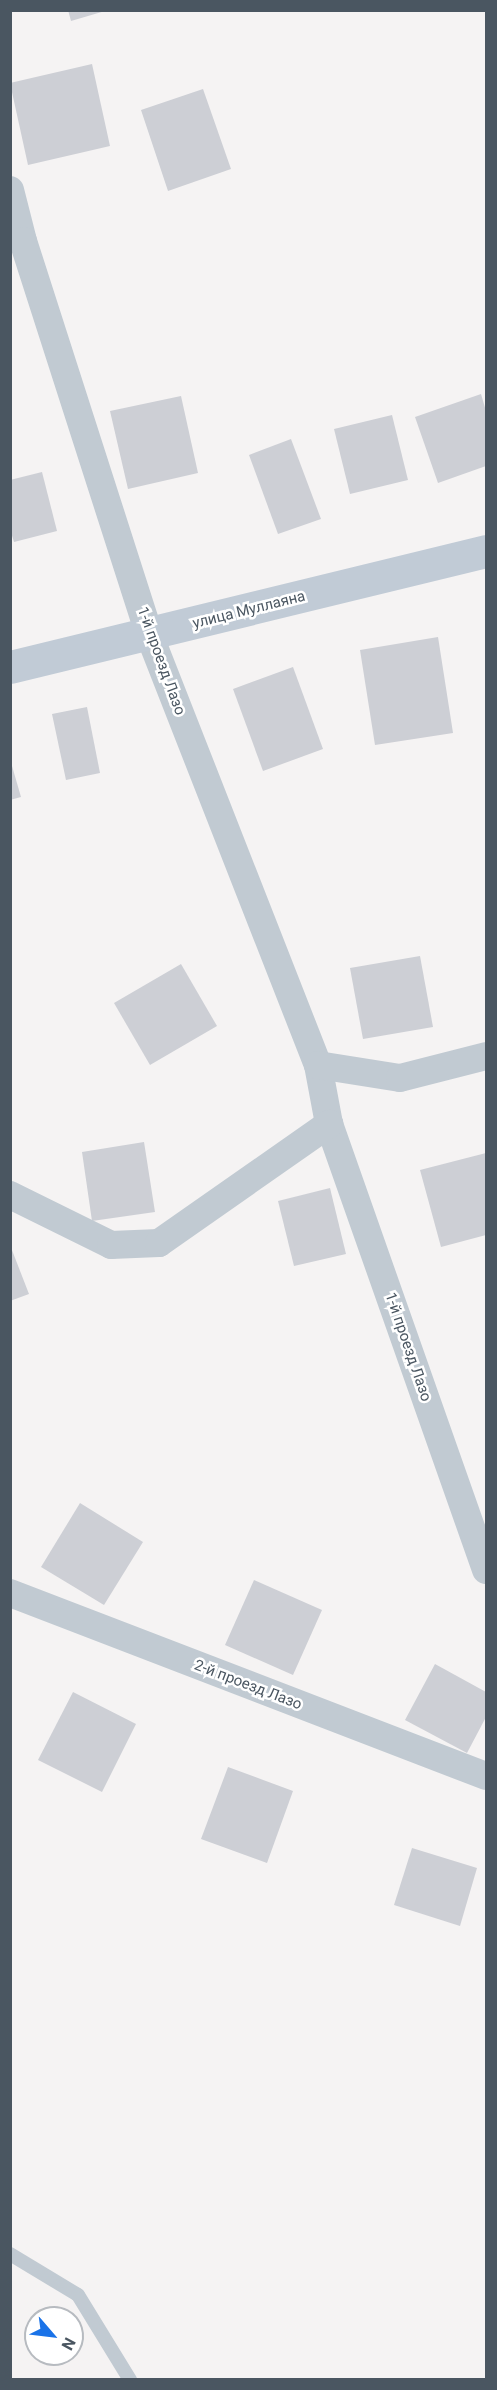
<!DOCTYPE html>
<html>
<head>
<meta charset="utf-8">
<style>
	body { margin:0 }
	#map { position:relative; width:497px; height:2390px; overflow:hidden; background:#f5f3f3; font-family:Roboto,sans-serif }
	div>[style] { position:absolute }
	.building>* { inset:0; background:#cdcfd5 }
	.lane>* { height:14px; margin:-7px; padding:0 7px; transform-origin:7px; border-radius:7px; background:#c1cad2 }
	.street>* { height:28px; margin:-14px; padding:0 14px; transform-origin:14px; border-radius:14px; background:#c1cad2 }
	.secondary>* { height:33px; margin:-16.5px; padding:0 16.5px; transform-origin:16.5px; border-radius:16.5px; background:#c1cbd6 }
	span { translate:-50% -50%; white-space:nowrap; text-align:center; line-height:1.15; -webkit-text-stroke:5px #fff; paint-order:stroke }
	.street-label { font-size:15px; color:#4a5661 }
	.frame { position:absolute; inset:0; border:12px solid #4a5661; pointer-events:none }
	.north { position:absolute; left:24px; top:2306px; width:60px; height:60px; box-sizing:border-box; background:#fff; border:2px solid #b7bbc0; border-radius:50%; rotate:118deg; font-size:16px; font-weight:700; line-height:24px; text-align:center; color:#4a5661 }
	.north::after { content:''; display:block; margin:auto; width:21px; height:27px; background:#1a73e8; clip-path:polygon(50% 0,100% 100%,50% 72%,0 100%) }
</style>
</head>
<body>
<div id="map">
	<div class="building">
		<div style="clip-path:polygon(68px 10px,105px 10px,105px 11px,71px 21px)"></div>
		<div style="clip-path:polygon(92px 64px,110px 146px,28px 165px,10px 83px)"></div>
		<div style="clip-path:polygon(203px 89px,231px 169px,168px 191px,141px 110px)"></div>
		<div style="clip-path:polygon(481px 394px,486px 411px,486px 466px,438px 483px,415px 417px)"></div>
		<div style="clip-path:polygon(181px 396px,198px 473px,128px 489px,110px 411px)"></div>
		<div style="clip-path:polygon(392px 415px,408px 480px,350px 494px,334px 429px)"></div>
		<div style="clip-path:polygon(291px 439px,321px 519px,278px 534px,249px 455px)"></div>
		<div style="clip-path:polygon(42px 472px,57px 531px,14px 542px,10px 529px,10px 480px)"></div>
		<div style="clip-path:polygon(438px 637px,453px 733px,375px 745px,360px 650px)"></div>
		<div style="clip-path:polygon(293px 667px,323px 749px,263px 771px,233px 689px)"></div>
		<div style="clip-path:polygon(87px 707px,100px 773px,66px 780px,52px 714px)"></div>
		<div style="clip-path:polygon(10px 759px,21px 797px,10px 800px)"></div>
		<div style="clip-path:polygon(420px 956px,433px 1027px,363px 1039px,350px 968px)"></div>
		<div style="clip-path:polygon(181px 964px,217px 1026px,150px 1065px,114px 1003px)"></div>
		<div style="clip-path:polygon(144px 1142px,155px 1212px,92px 1221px,82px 1152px)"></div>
		<div style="clip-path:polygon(486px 1153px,486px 1235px,441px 1247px,420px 1170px)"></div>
		<div style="clip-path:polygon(330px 1188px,346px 1254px,294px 1266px,278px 1201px)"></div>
		<div style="clip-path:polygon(10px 1245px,29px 1294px,10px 1301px)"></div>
		<div style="clip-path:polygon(80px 1503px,143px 1542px,104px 1605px,41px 1567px)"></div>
		<div style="clip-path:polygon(254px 1580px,322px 1610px,293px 1675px,225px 1645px)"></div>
		<div style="clip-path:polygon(435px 1664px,486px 1692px,486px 1717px,467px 1753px,405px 1720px)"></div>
		<div style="clip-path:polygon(73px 1692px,136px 1724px,102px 1792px,38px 1760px)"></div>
		<div style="clip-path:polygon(228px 1767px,293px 1791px,267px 1863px,201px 1839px)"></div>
		<div style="clip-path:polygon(412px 1848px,477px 1868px,460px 1926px,394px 1905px)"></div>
	</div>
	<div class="lane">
		<div style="left:10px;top:2254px;width:79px;rotate:31.1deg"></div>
		<div style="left:78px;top:2295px;width:100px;rotate:58.5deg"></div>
	</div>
	<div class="street">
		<div style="left:10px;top:190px;width:53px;rotate:75.7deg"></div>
		<div style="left:23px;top:241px;width:413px;rotate:72.2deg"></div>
		<div style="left:149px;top:634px;width:463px;rotate:68.6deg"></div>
		<div style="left:318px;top:1065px;width:60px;rotate:79.4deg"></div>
		<div style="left:329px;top:1124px;width:473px;rotate:70.6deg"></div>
		<div style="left:318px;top:1065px;width:83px;rotate:9deg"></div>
		<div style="left:400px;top:1078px;width:89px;rotate:-14.3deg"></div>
		<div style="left:10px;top:1195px;width:113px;rotate:26.3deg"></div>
		<div style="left:111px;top:1245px;width:48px;rotate:-2.4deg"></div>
		<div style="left:159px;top:1243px;width:208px;rotate:-35deg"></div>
		<div style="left:10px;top:1593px;width:510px;rotate:21.03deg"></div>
	</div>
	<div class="secondary">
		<div style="left:10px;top:667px;width:490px;rotate:-13.7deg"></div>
	</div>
	<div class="street-label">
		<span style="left:249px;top:610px;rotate:-14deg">улица Муллаяна</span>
		<span style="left:161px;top:661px;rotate:70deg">1-й проезд Лазо</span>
		<span style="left:408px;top:1347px;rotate:71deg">1-й проезд Лазо</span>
		<span style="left:248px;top:1685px;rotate:21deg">2-й проезд Лазо</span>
	</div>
	<div class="frame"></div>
	<div class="north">N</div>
</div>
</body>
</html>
